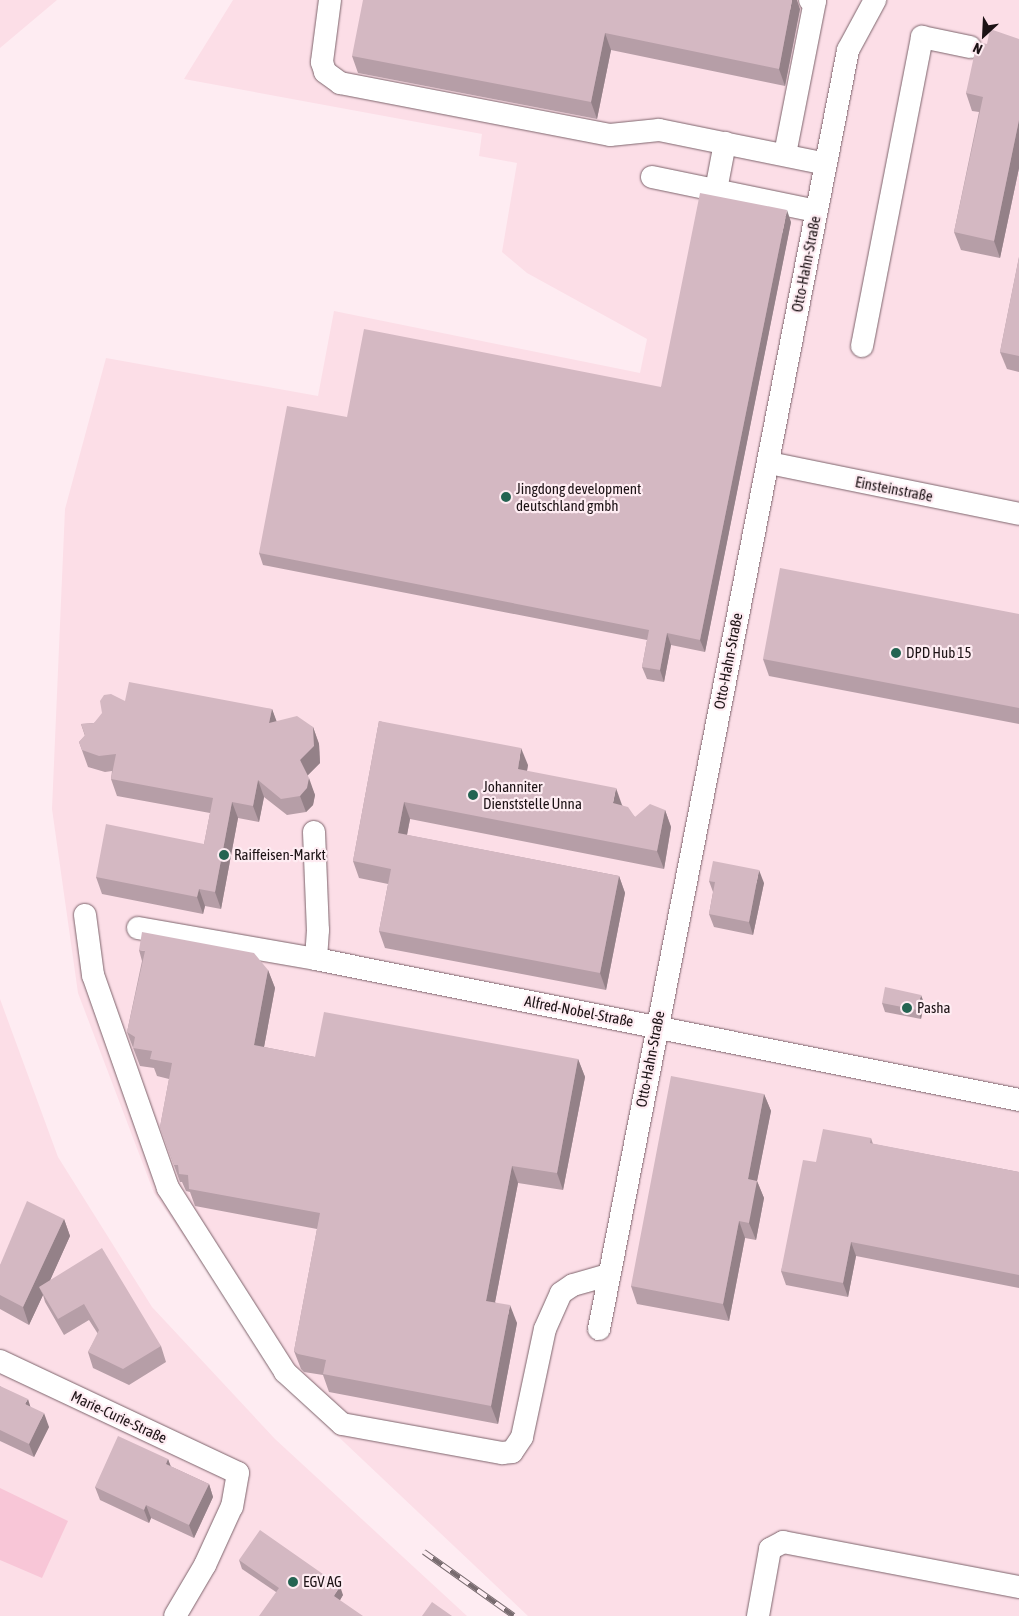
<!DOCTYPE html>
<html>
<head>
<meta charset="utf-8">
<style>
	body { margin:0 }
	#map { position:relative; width:1019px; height:1616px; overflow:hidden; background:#feecf2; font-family:"Asap Condensed",sans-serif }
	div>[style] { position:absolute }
	.built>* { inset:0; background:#fcdee7 }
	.green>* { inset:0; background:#f8c6d7 }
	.roads { filter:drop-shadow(0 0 1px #7d646c) drop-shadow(0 0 1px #7d646c) }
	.minor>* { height:22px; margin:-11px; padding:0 11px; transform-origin:11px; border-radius:11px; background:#fff }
	.rail>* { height:5.5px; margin-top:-2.75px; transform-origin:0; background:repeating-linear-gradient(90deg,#feecf2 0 11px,#786b6f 0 22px); box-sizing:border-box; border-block:1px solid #786b6f }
	.wall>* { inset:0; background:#b69ea7 }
	.shaded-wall>* { inset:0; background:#948188 }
	.building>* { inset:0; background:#d4b8c2 }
	.dots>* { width:14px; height:14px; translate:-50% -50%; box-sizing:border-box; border:2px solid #feecf2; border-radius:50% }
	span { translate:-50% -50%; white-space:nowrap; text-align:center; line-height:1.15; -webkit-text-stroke:4.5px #feecf2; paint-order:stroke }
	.street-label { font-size:15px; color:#1c1215 }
	.poi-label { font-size:15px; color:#1c1215 }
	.left { translate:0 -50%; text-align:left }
	.north { position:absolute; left:959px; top:10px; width:50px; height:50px; -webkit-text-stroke:4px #feecf2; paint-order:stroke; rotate:205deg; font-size:14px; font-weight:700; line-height:20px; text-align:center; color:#1c1215 }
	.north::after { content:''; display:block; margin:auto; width:18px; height:22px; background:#1c1215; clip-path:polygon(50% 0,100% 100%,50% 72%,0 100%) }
</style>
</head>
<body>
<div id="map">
	<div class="built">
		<div style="clip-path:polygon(0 0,57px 0,0 48px)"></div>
		<div style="clip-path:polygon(233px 0,1019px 0,1019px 1616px,528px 1616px,290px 1391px,154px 1193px,78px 993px,52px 809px,65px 509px,106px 358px,318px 396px,334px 311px,640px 373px,647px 339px,527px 273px,502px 252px,517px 163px,479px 156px,482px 134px,184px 79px)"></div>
		<div style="clip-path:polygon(0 999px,58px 1157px,152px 1307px,275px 1439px,467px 1616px,0 1616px)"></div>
	</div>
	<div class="green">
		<div style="clip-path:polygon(0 1488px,68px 1521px,42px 1578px,0 1560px)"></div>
	</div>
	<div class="roads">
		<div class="minor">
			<div style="left:330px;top:0;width:63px;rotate:97.4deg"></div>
			<div style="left:322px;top:62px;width:10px;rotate:73deg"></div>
			<div style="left:325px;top:72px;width:19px;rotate:36deg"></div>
			<div style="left:340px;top:83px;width:275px;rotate:10.9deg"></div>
			<div style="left:610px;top:135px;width:49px;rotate:-5.8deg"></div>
			<div style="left:659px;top:130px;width:170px;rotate:11.5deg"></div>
			<div style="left:785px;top:154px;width:156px;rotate:-78.9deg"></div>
			<div style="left:815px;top:1px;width:5px;rotate:-169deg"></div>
			<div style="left:652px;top:177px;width:167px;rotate:11.7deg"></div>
			<div style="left:716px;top:190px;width:48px;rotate:-79.2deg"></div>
			<div style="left:862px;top:346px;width:315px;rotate:-79deg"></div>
			<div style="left:922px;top:37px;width:49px;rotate:11.8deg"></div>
			<div style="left:769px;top:463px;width:255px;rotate:11.5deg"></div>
			<div style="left:314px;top:832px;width:98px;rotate:87.7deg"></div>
			<div style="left:318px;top:930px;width:29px;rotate:94deg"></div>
			<div style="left:85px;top:915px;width:61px;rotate:82.4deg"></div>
			<div style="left:93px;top:975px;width:226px;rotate:70.6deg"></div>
			<div style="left:168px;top:1188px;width:218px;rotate:57.5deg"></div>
			<div style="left:285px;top:1372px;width:77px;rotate:42.4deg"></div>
			<div style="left:342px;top:1424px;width:163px;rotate:10.3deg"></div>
			<div style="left:502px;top:1453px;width:10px;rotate:-6deg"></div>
			<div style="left:512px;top:1452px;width:18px;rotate:-56deg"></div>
			<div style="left:522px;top:1437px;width:110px;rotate:-78deg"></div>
			<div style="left:545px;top:1329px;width:39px;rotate:-66deg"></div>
			<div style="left:561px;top:1293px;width:14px;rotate:-34deg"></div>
			<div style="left:573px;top:1285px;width:37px;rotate:-16deg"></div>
			<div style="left:138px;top:928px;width:181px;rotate:9.9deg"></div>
			<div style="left:316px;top:959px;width:717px;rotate:11.34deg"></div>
			<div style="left:599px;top:1329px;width:1303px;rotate:-78.98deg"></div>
			<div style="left:848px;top:50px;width:57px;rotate:-61.6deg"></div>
			<div style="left:0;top:1361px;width:263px;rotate:25.2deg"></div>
			<div style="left:238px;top:1473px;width:34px;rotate:100deg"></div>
			<div style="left:232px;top:1506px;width:65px;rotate:114.6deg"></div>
			<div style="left:205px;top:1565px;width:59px;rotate:120.5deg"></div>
			<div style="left:758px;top:1616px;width:68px;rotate:-79.8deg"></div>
			<div style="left:770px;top:1549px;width:15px;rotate:-28deg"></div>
			<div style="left:783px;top:1542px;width:240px;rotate:10.8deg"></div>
		</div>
	</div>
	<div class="rail">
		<div style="left:424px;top:1552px;width:110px;rotate:35.4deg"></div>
	</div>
	<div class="wall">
		<div style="clip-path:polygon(800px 9px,785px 86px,611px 50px,597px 119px,358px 73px,352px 56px)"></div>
		<div style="clip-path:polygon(1019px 39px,1019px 168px,1000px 258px,961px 250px,954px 232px,979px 112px,972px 111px,966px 93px,987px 44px)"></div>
		<div style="clip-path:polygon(791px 222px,705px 652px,671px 645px,664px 682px,647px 679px,642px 667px,647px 640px,263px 565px,259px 553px,347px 417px,661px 387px)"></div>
		<div style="clip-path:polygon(1019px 257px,1019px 372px,1007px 369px,1000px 352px)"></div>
		<div style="clip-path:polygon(1019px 614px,1019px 724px,769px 676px,763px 659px)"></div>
		<div style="clip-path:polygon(125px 701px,272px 709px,276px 721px,313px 727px,319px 744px,320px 763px,307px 776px,315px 795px,313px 805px,306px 812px,287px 815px,264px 797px,259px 822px,238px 818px,221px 909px,205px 906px,203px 914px,102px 894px,96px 877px,204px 844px,210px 813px,117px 796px,111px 779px,112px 771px,105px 772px,88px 767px,79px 742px,85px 736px,81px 724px,94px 723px)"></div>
		<div style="clip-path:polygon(379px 721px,528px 765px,527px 771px,622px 805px,635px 817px,665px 810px,671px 827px,664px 869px,410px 819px,407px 835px,619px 876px,625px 893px,606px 990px,385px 948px,379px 931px,388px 884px,359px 878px,353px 861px)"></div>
		<div style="clip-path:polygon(709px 881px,764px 883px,753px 935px,714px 927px,709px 914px,713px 892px)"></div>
		<div style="clip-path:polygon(139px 950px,268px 970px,275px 988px,264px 1047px,315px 1057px,578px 1059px,585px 1077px,563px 1190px,518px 1183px,495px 1302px,517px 1323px,498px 1424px,329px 1392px,323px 1375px,304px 1372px,301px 1369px,294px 1351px,317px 1229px,195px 1206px,190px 1192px,186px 1191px,182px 1182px,180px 1182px,160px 1127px,169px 1079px,157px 1076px,154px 1068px,140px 1066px,127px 1032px,142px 961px)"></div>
		<div style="clip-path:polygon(882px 1003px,924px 1003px,921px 1019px,885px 1012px)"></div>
		<div style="clip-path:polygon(764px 1094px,771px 1111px,757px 1181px,764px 1198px,756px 1240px,745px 1238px,729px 1321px,637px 1304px,631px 1286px)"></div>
		<div style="clip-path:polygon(871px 1138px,873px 1144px,1019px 1172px,1019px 1288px,856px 1256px,848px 1297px,786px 1285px,781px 1271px,816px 1162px)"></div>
		<div style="clip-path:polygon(64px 1219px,70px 1236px,50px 1280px,161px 1346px,166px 1362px,129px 1385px,93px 1368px,88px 1352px,98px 1334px,89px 1320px,64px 1335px,45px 1302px,43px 1295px,29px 1325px,0 1309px,0 1265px)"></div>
		<div style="clip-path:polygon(0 1386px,49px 1427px,34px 1457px,0 1441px)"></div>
		<div style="clip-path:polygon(168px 1459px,170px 1466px,209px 1484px,213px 1497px,194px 1538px,151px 1518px,149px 1523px,100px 1500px,95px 1487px)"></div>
		<div style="clip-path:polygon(239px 1560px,343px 1595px,340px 1600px,276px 1592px,242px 1569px)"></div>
	</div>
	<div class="shaded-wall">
		<div style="clip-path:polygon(792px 0,797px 0,800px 9px,785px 86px,779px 69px)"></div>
		<div style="clip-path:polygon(605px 33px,611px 50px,597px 119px,591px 102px)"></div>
		<div style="clip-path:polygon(1019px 120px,1019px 168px,1000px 258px,994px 241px)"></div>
		<div style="clip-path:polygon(787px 210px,791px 222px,705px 652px,700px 640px)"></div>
		<div style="clip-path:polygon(667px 633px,671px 645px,664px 682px,660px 670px)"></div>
		<div style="clip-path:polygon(272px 709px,278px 725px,269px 723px)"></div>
		<div style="clip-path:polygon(313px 727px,319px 744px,320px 763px,306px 777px,300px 760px)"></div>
		<div style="clip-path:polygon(521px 748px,528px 765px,524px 786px,518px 769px)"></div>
		<div style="clip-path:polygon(309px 778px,315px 795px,313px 805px,306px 812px,300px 796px)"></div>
		<div style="clip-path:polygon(258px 780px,264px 797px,259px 822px,253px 806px)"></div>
		<div style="clip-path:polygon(616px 788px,622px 805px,619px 820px,613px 803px)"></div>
		<div style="clip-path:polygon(232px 802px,238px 818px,221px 909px,215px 892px)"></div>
		<div style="clip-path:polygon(404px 802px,410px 819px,404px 850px,398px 833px)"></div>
		<div style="clip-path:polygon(665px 810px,671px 827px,664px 869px,657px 851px)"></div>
		<div style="clip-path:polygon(759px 870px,764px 883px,753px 935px,749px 922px)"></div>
		<div style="clip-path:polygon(619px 876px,625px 893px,606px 990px,600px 973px)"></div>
		<div style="clip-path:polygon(199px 889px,205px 906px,203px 914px,197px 897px)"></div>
		<div style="clip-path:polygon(268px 970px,275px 988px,261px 1063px,254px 1045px)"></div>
		<div style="clip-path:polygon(921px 995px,924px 1003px,921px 1019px,917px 1010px)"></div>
		<div style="clip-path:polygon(578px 1059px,585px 1077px,563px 1190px,557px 1173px)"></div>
		<div style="clip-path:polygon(764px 1094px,771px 1111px,757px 1181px,764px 1198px,756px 1240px,749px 1223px,748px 1179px)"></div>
		<div style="clip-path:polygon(512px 1166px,518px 1183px,492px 1318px,486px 1301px)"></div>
		<div style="clip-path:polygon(64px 1219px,70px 1236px,44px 1294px,39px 1287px,43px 1295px,29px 1325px,23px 1307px)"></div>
		<div style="clip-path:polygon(739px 1221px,745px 1238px,729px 1321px,723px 1304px)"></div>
		<div style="clip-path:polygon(851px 1242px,856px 1256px,848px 1297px,843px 1283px)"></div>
		<div style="clip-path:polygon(510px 1305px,517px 1323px,498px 1424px,491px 1406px)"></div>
		<div style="clip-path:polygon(28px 1399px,32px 1412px,25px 1404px)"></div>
		<div style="clip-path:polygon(44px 1413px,49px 1427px,34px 1457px,29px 1444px)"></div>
		<div style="clip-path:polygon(168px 1459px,173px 1472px,166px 1464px)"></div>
		<div style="clip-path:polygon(209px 1484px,213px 1497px,194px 1538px,189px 1525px)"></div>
		<div style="clip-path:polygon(146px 1505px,151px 1518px,149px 1523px,144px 1510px)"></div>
		<div style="clip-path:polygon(340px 1586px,343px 1595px,337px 1605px,334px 1596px)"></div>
	</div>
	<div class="building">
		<div style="clip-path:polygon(363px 0,792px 0,779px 69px,605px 33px,591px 102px,352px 56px)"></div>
		<div style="clip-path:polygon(990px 29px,1019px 39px,1019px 120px,994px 241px,954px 232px,983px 97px,966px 93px,977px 42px,987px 44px)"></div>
		<div style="clip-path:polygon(700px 193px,787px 210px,700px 640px,667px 633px,660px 670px,642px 667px,649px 630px,259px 553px,287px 406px,347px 417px,364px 329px,661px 387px)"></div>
		<div style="clip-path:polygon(1019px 257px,1019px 356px,1000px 352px)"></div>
		<div style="clip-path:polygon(780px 568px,1019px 614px,1019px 708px,763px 659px)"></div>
		<div style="clip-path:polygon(129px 682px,272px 709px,269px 723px,297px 716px,313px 727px,314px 746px,300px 760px,309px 778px,307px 788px,300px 796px,281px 799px,258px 780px,253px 806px,232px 802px,215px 892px,199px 889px,197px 897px,96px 877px,106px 824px,204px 844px,213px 798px,111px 779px,116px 754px,99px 756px,82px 750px,79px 742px,85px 735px,81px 724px,94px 723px,102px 713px,100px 701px,104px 695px,111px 694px,125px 701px)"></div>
		<div style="clip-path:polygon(379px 721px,521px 748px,518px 769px,616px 788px,613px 803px,628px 807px,635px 817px,650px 804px,665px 810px,657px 851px,404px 802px,398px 833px,619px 876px,600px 973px,379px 931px,391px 869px,353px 861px)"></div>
		<div style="clip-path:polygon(713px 861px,759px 870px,749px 922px,709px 914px,715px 882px,709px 881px)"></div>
		<div style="clip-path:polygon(142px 932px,254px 953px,268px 970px,254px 1045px,315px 1057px,324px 1012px,578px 1059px,557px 1173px,512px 1166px,486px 1301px,510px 1305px,491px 1406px,323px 1374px,326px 1360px,298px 1354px,294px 1351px,320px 1213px,189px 1189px,188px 1175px,179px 1174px,178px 1165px,174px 1165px,160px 1127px,172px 1063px,150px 1059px,152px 1051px,133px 1048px,135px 1037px,127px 1032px,145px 951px,139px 950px)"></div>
		<div style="clip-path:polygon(885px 987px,921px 995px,917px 1010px,882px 1003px)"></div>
		<div style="clip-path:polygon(671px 1076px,764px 1094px,748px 1179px,757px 1181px,749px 1223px,739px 1221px,723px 1304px,631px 1286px)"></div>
		<div style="clip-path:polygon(823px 1129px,871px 1138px,870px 1143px,1019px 1172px,1019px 1275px,851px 1242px,843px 1283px,781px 1271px,803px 1160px,816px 1162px)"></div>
		<div style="clip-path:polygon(27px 1201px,64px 1219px,23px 1307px,0 1295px,0 1265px)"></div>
		<div style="clip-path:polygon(102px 1248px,161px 1346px,123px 1369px,88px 1352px,99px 1330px,84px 1304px,58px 1319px,39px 1287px)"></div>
		<div style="clip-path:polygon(0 1386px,28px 1399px,25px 1404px,44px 1413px,29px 1444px,0 1430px)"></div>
		<div style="clip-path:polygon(118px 1436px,168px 1459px,166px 1464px,209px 1484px,189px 1525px,146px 1505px,144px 1510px,95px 1487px)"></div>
		<div style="clip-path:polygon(260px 1530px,340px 1586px,334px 1596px,363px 1616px,259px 1616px,279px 1588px,239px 1560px)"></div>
		<div style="clip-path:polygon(432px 1602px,452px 1616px,422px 1616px)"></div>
	</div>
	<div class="dots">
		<div style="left:506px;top:497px;background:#246452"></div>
		<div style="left:896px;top:653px;background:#246452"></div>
		<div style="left:473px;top:795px;background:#246452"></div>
		<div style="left:224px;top:855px;background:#246452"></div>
		<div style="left:907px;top:1008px;background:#246452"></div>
		<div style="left:293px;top:1582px;background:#246452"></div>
	</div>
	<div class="street-label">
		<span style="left:806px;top:264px;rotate:-79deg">Otto-Hahn-Straße</span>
		<span style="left:894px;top:489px;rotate:11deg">Einsteinstraße</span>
		<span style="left:728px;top:661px;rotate:-79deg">Otto-Hahn-Straße</span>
		<span style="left:579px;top:1011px;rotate:11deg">Alfred-Nobel-Straße</span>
		<span style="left:650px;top:1059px;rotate:-79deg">Otto-Hahn-Straße</span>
		<span style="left:119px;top:1417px;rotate:25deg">Marie-Curie-Straße</span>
	</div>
	<div class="poi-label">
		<span class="left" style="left:516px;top:497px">Jingdong development<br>deutschland gmbh</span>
		<span class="left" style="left:906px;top:653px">DPD Hub 15</span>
		<span class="left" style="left:483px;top:795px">Johanniter<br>Dienststelle Unna</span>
		<span class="left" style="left:234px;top:855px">Raiffeisen-Markt</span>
		<span class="left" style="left:917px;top:1008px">Pasha</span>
		<span class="left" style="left:303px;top:1582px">EGV AG</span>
	</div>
	<div class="north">N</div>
</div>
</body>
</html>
